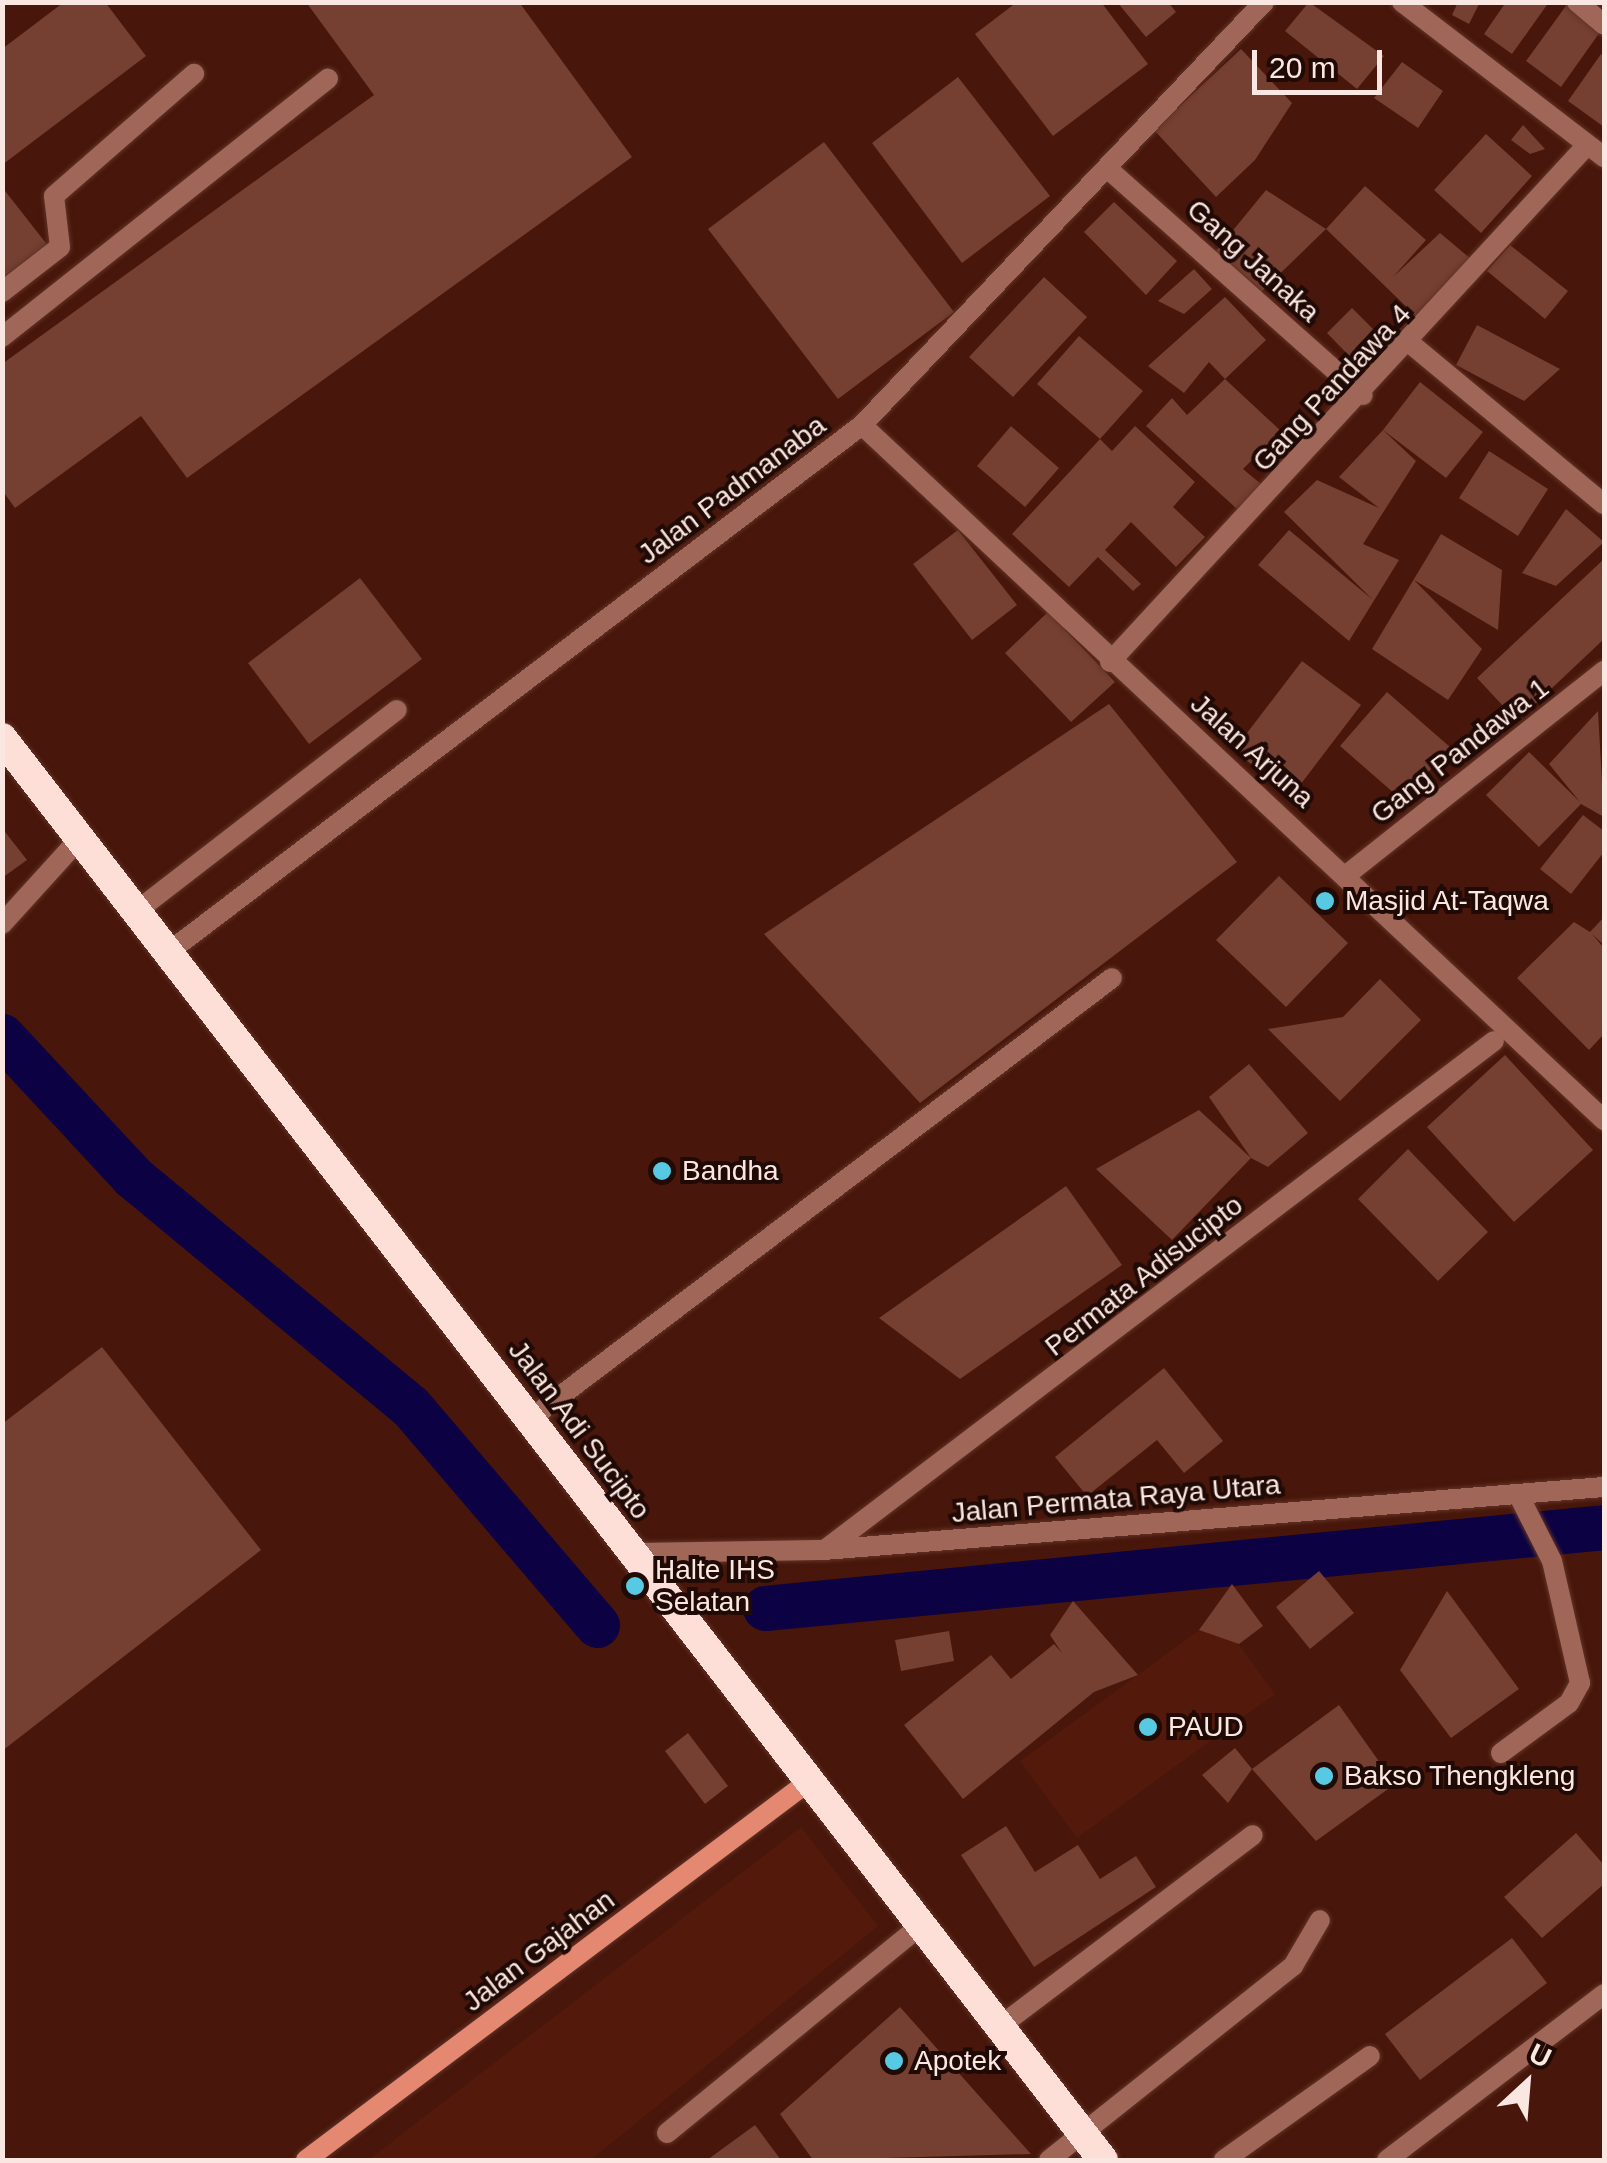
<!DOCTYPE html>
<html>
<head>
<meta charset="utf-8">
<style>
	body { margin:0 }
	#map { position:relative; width:1607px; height:2163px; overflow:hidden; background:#48160a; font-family:Arial,sans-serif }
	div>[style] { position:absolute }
	.built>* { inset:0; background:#53190b }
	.canal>* { height:45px; margin:-22.5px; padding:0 22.5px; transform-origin:22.5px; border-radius:22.5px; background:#0b0143 }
	.building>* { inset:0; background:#753f31 }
	.roads { filter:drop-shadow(0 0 2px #613328) drop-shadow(0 0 2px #613328) }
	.lane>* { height:20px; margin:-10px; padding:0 10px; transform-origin:10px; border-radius:10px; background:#a06758 }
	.street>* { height:20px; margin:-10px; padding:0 10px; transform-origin:10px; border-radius:10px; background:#a06758 }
	.secondary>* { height:20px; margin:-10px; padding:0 10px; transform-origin:10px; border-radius:10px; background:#e48871 }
	.highway>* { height:30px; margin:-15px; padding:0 15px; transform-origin:15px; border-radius:15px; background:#fddfd7 }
	.dots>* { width:28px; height:28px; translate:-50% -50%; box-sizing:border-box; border:5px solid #200a05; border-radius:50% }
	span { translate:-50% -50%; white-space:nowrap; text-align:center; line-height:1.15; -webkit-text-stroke:8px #200a05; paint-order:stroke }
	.street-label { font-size:28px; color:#fbe7e1 }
	.poi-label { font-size:28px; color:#fbe7e1 }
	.left { translate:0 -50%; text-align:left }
	.frame { position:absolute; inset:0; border:5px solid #fbe7e1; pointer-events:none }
	.north { position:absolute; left:1477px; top:2033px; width:100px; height:100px; -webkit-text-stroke:8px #200a05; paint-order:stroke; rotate:26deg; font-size:28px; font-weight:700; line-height:40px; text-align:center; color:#fbe7e1 }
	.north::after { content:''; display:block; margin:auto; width:35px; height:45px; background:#fbe7e1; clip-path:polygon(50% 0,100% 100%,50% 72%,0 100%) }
	.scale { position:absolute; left:1252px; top:50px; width:130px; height:45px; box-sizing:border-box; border:5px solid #fbe7e1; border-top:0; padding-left:12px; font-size:30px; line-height:35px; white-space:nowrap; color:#fbe7e1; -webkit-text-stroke:8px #200a05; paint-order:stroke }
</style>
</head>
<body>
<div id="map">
	<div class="built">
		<div style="clip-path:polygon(1218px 1616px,1275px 1694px,1077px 1838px,1020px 1761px)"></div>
		<div style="clip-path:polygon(801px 1827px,878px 1926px,591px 2160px,368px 2160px)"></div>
	</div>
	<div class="canal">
		<div style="left:2px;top:1036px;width:192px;rotate:47.1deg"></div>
		<div style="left:133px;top:1177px;width:359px;rotate:39.6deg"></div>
		<div style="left:410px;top:1406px;width:288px;rotate:49.5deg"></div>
		<div style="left:765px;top:1608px;width:843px;rotate:-5.51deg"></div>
	</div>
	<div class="building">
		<div style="clip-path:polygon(64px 2px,105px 2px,146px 56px,2px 165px,2px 49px)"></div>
		<div style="clip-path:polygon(306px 2px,519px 2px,632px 157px,187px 478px,141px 416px,15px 508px,2px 490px,2px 364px,374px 95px)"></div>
		<div style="clip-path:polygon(1017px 2px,1101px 2px,1148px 64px,1053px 136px,975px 34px)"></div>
		<div style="clip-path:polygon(1117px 2px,1168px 2px,1176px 12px,1146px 37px)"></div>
		<div style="clip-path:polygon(1309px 2px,1384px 56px,1357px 89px,1285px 31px)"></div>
		<div style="clip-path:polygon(1458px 2px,1480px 2px,1469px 24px,1452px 15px)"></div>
		<div style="clip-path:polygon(1506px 2px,1549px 2px,1512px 54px,1484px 34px)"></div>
		<div style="clip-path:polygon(1568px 3px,1600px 32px,1561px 87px,1526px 61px)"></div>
		<div style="clip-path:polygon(1241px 49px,1292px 103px,1255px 160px,1216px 197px,1154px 130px)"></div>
		<div style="clip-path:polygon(1601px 54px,1604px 56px,1604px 127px,1568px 101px)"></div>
		<div style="clip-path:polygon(1402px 62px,1443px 91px,1418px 128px,1374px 98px)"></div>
		<div style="clip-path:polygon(958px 77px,1050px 196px,962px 263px,872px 143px)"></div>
		<div style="clip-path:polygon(1523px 125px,1545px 149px,1530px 154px,1511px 140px)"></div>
		<div style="clip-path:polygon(1486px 134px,1532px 176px,1481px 233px,1434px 190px)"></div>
		<div style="clip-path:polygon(824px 142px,954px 312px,838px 399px,708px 229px)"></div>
		<div style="clip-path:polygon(1365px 186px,1426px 240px,1393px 277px,1440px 233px,1471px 259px,1419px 319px,1326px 229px)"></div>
		<div style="clip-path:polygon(2px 187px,49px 247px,2px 282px)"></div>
		<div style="clip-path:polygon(1266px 190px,1326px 229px,1258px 295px,1212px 256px)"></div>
		<div style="clip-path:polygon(1114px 202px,1177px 261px,1146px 295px,1084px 232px)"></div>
		<div style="clip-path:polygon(1510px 245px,1568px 291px,1545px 319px,1487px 271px)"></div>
		<div style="clip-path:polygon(1194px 269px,1212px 289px,1184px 314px,1158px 301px)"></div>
		<div style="clip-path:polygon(1044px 277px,1087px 317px,1013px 397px,969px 357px)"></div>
		<div style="clip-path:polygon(1225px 297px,1266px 340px,1225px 379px,1281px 431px,1243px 469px,1261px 484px,1237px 509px,1146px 426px,1172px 398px,1187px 415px,1225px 379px,1209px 362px,1184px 393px,1148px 366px)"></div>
		<div style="clip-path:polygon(1352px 308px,1387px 343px,1360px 367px,1327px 333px)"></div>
		<div style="clip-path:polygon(1477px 325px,1560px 369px,1524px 401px,1456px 365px)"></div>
		<div style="clip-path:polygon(1079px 336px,1143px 391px,1100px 439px,1037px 384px)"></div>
		<div style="clip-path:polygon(1420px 382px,1483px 432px,1446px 478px,1383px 430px)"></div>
		<div style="clip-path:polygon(1011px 426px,1059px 468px,1025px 507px,977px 466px)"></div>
		<div style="clip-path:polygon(1135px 426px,1195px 482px,1173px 507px,1205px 537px,1176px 567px,1131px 522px,1105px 550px,1141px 584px,1133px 591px,1098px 557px,1069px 587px,1012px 534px,1100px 439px,1112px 451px)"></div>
		<div style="clip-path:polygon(1383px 430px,1416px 461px,1363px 544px,1399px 560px,1349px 641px,1258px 565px,1289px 530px,1373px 600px,1284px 512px,1317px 480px,1379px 508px,1339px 477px)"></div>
		<div style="clip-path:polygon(1489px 451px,1548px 489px,1518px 536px,1459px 498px)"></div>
		<div style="clip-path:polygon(1566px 509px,1604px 542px,1556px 586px,1522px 573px)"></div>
		<div style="clip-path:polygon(958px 530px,1017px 605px,972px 640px,913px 564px)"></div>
		<div style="clip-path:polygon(1441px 534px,1502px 570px,1498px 630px,1414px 580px,1482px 649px,1448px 700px,1372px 649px)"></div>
		<div style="clip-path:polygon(1604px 559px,1604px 639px,1517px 721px,1477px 678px)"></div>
		<div style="clip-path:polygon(360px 578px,422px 659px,309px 744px,248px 663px)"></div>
		<div style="clip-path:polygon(1048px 612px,1115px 682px,1071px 722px,1005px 653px)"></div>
		<div style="clip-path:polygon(1302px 661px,1361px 705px,1291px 797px,1234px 750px)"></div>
		<div style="clip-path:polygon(1387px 692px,1450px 747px,1403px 801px,1340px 746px)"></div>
		<div style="clip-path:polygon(1109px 704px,1237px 862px,920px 1103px,764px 934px)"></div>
		<div style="clip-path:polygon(1598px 711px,1604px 817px,1581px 804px,1539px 847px,1486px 795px,1529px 752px,1580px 802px,1549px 764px)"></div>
		<div style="clip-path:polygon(1583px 815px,1604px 831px,1604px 852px,1571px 894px,1540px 869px)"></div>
		<div style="clip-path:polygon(2px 828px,27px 860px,2px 878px)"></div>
		<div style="clip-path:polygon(1279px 876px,1348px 943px,1286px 1007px,1216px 940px)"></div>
		<div style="clip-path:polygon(1604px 917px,1604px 945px,1592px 934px,1604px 948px,1604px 1034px,1589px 1050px,1517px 978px,1574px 922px,1590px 932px)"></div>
		<div style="clip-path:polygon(1380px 979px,1421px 1020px,1340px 1101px,1268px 1029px,1343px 1017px)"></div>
		<div style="clip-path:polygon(1505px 1055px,1593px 1150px,1514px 1222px,1427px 1127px)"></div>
		<div style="clip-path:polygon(1249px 1064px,1308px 1133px,1268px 1167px,1251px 1158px,1209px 1097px)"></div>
		<div style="clip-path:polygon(1199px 1110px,1251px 1158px,1172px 1240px,1096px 1169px)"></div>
		<div style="clip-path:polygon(1408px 1149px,1488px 1232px,1438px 1281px,1358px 1199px)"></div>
		<div style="clip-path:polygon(1066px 1186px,1122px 1265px,960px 1379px,879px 1318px)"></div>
		<div style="clip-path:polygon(102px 1347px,261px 1550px,2px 1751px,2px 1424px)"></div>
		<div style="clip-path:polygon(1164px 1368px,1223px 1441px,1184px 1473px,1157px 1440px,1087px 1496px,1055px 1457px)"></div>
		<div style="clip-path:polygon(1319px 1571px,1354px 1613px,1310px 1649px,1276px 1607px)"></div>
		<div style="clip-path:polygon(1232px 1584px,1263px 1626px,1239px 1644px,1199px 1630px)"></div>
		<div style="clip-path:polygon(1447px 1591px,1519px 1689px,1451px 1738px,1400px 1670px)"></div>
		<div style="clip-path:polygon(1073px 1601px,1138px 1675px,1094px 1692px,963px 1799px,904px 1725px,991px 1655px,1011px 1679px,1054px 1644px,1062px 1653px,1050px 1635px)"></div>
		<div style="clip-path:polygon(949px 1631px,954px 1661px,901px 1671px,895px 1640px)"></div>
		<div style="clip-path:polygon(1339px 1705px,1395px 1784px,1316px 1841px,1252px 1769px,1228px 1803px,1202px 1775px,1235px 1748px,1252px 1769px)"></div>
		<div style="clip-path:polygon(688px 1733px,728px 1786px,705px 1804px,665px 1751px)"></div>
		<div style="clip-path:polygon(1006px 1826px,1035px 1872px,1078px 1845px,1100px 1879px,1136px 1856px,1156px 1887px,1034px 1967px,961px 1855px)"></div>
		<div style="clip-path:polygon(1576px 1833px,1604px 1865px,1604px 1884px,1542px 1938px,1504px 1897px)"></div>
		<div style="clip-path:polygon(1512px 1938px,1547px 1983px,1420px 2080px,1385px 2034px)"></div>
		<div style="clip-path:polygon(900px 2007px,1031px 2154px,813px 2160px,780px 2114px)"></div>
		<div style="clip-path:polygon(755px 2125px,781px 2160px,707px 2160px)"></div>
	</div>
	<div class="roads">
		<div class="lane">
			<div style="left:2px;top:292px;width:73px;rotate:-37.8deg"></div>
			<div style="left:60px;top:247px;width:51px;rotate:-96.7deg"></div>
			<div style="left:54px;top:196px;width:186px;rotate:-41.1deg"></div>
			<div style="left:2px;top:337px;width:416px;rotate:-38.4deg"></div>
			<div style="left:138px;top:910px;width:327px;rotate:-37.7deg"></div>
			<div style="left:2px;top:924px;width:116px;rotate:-47.8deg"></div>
			<div style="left:530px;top:1419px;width:730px;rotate:-37.15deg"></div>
			<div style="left:1501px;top:1753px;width:84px;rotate:-36.3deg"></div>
			<div style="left:1569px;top:1703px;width:23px;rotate:-61deg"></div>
			<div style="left:1580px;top:1683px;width:125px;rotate:-102.9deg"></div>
			<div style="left:1552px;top:1561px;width:75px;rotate:-116.9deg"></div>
			<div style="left:999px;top:2027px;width:318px;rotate:-37.1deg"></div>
			<div style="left:667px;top:2133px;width:325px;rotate:-39.3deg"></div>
			<div style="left:1049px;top:2160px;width:312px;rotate:-38.5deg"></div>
			<div style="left:1293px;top:1966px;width:53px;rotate:-59.6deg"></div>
			<div style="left:1224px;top:2160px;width:179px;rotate:-35.5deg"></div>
			<div style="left:1387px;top:2160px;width:273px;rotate:-37.4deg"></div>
		</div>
		<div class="street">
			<div style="left:1402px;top:2px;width:255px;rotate:37.5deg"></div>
			<div style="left:1577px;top:2px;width:35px;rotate:40deg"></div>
			<div style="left:1107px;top:168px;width:342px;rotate:41.6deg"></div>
			<div style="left:1411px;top:344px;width:251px;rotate:39.7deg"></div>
			<div style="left:862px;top:425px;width:1017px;rotate:43.13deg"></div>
			<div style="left:1110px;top:662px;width:703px;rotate:-47.3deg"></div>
			<div style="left:1349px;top:873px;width:325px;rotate:-38.4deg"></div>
			<div style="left:170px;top:951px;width:869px;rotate:-37.24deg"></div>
			<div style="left:862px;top:425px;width:584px;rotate:-46.46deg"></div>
			<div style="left:826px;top:1549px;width:839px;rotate:-37.25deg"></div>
			<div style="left:632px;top:1553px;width:192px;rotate:-0.9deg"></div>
			<div style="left:824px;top:1550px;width:783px;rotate:-4.62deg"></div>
		</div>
		<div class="secondary">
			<div style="left:306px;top:2160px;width:623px;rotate:-36.98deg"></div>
		</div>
		<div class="highway">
			<div style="left:2px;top:738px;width:1798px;rotate:52.25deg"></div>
		</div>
	</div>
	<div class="dots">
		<div style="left:1325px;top:901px;background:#57c9e2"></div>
		<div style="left:662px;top:1171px;background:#57c9e2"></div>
		<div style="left:635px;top:1586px;background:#57c9e2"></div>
		<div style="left:1148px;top:1727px;background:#57c9e2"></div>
		<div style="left:1324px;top:1776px;background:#57c9e2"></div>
		<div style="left:894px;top:2061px;background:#57c9e2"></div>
	</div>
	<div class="street-label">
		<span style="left:1253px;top:261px;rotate:42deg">Gang Janaka</span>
		<span style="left:1332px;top:388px;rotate:-47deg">Gang Pandawa 4</span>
		<span style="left:732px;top:490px;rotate:-37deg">Jalan Padmanaba</span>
		<span style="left:1252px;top:751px;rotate:42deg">Jalan Arjuna</span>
		<span style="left:1460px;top:751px;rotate:-38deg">Gang Pandawa 1</span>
		<span style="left:1144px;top:1276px;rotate:-38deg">Permata Adisucipto</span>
		<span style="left:579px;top:1430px;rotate:53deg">Jalan Adi Sucipto</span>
		<span style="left:1116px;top:1499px;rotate:-5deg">Jalan Permata Raya Utara</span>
		<span style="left:539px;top:1951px;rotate:-37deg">Jalan Gajahan</span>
	</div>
	<div class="poi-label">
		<span class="left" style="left:1345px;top:901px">Masjid At-Taqwa</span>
		<span class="left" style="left:682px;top:1171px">Bandha</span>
		<span class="left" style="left:655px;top:1586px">Halte IHS<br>Selatan</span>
		<span class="left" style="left:1168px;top:1727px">PAUD</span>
		<span class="left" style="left:1344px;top:1776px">Bakso Thengkleng</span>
		<span class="left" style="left:914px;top:2061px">Apotek</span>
	</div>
	<div class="frame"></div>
	<div class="north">U</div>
	<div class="scale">20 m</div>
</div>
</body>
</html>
